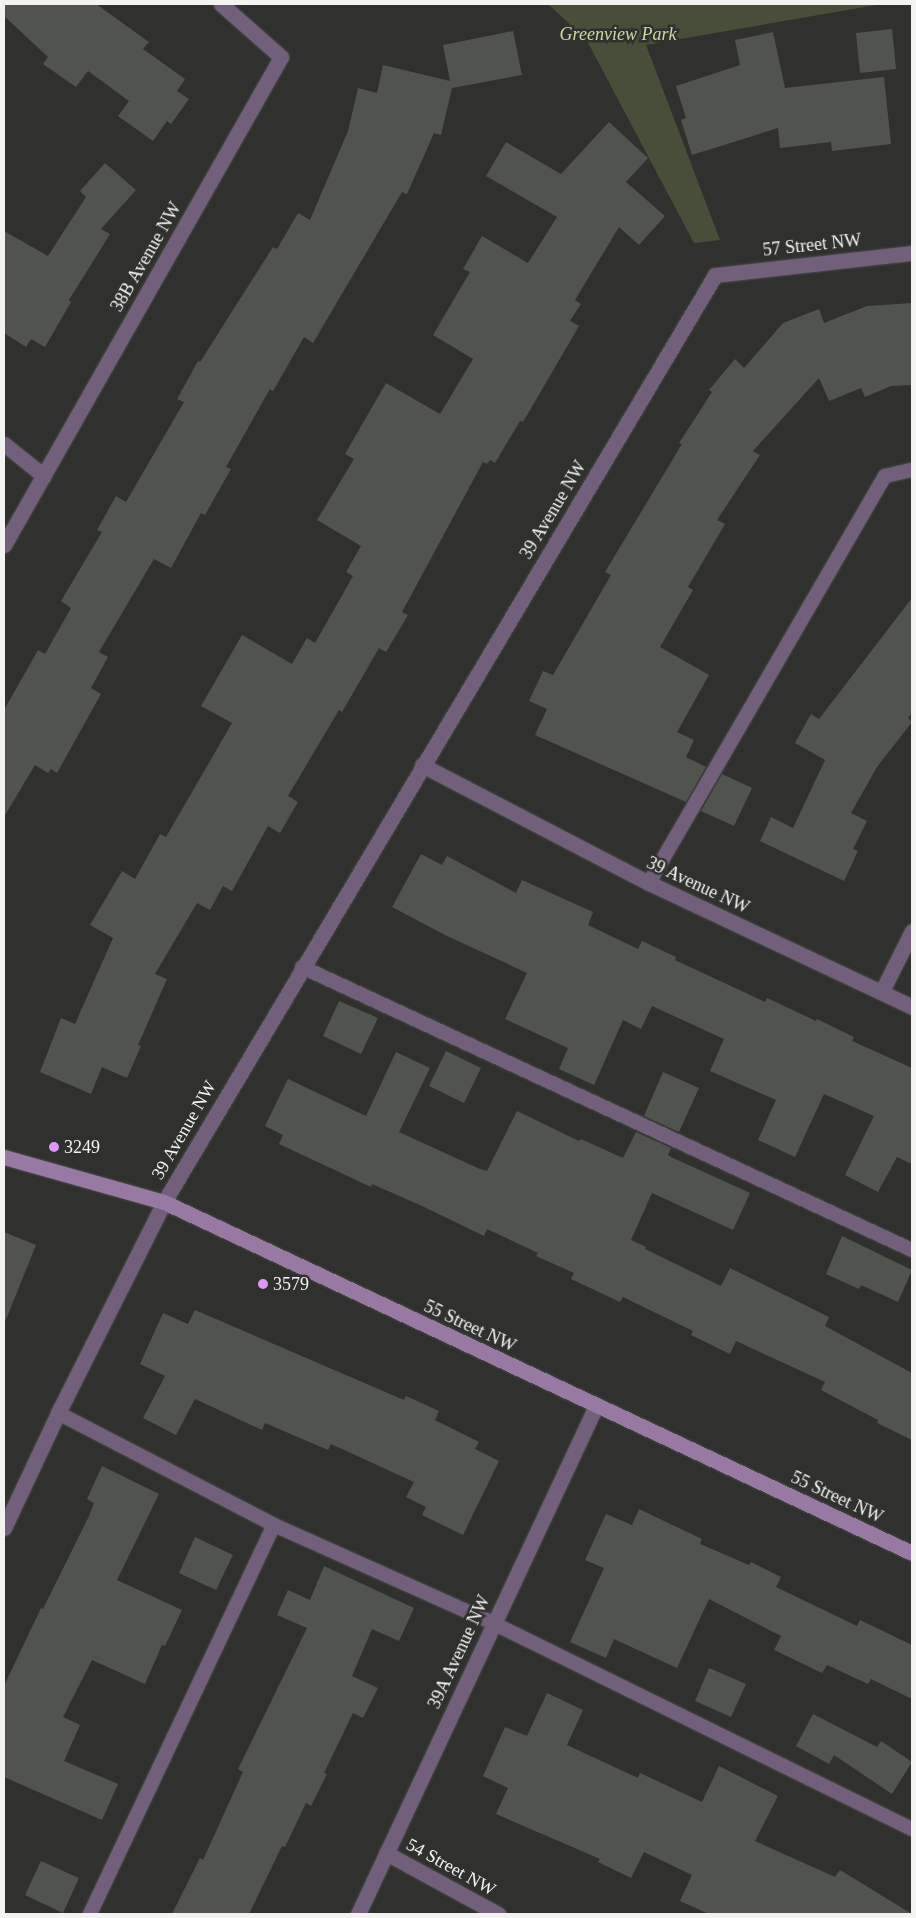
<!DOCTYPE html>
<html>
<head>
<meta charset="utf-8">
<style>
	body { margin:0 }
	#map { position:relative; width:916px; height:1918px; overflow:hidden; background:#30312e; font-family:"Times New Roman",serif }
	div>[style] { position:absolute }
	.green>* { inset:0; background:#484e3a }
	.building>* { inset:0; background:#51534e }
	.roads { filter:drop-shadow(0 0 1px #4b4c49) drop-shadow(0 0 1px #4b4c49) }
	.lane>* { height:14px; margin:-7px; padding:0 7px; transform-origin:7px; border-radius:7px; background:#725f7b }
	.street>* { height:15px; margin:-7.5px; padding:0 7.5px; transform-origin:7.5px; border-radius:7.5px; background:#725f7b }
	.secondary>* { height:15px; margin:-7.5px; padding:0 7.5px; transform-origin:7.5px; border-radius:7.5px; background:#9779a4 }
	.dots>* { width:14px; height:14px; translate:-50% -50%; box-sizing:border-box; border:2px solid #30312e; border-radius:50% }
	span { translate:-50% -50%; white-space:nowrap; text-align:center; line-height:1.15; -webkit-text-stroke:5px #30312e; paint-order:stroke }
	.park-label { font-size:18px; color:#c9daa1; font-style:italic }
	.street-label { font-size:18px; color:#f3f4f1 }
	.poi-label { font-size:18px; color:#f3f4f1 }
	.left { translate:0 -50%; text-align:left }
	.frame { position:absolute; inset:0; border:5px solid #f3f4f1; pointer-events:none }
</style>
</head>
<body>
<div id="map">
	<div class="green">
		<div style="clip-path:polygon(548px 4px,882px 4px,646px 45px,720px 240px,694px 243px,586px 39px)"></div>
	</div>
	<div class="building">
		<div style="clip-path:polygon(4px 4px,96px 4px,149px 42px,143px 49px,185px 79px,177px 91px,189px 99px,171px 124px,167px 121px,153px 141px,118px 116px,129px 101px,88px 71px,76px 87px,43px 64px,48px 57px,4px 16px)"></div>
		<div style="clip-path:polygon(892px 29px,896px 69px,860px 73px,856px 33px)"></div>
		<div style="clip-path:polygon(513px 31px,522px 75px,452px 88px,441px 135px,434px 133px,407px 194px,402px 192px,313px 343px,304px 337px,273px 391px,270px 389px,226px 467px,231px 469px,205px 515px,201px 513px,171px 568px,154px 559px,99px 652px,108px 657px,91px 688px,101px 694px,57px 773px,51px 769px,48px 773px,35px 765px,4px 817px,4px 710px,38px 650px,45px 654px,71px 608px,61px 601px,102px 532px,97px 530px,116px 496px,126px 502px,184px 402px,177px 399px,198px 361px,200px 362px,273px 247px,277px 249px,298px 213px,310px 220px,348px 131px,358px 88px,377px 93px,383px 65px,450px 81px,443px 45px)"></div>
		<div style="clip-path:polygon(773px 32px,785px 88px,884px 77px,891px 144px,832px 151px,831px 142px,780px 148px,778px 128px,692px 155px,681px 120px,686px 118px,676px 86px,740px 65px,735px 40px)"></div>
		<div style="clip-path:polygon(609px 122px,648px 158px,626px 182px,665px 216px,639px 245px,619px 227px,575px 300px,581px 304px,570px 321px,579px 326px,523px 422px,520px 421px,495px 463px,490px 460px,487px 464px,483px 462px,402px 612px,408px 615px,386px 652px,379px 648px,342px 712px,339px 710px,288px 796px,298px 802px,280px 833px,268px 826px,232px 891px,223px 886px,210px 910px,197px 903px,155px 974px,167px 979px,138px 1045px,141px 1046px,127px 1078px,102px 1067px,91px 1094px,40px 1072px,61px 1018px,75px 1024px,113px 938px,90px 925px,122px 871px,135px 879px,160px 834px,166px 837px,232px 723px,201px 706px,242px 635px,292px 664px,307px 638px,315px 643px,353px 576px,346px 572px,361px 546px,317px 520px,354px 459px,345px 454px,386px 383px,440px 414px,473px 359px,433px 335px,470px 272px,463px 269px,482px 236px,528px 263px,557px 217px,486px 176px,506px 142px,561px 174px)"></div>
		<div style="clip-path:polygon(105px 163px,136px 190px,101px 229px,110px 234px,69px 300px,71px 302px,45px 347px,31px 339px,26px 347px,4px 333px,4px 231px,48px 256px,86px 197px,80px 191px)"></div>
		<div style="clip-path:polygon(912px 303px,912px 385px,891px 386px,865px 397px,861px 388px,829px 401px,819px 378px,753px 451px,760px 455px,717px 520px,725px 524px,688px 587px,693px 590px,660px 647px,709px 675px,677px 732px,694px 740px,686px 757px,706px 767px,686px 802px,535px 735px,547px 709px,529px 701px,543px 671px,553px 675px,611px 575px,605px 572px,682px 444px,679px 443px,712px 392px,709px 390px,735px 359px,744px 368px,783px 323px,819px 309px,824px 323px,867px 306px)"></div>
		<div style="clip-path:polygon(912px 598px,912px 713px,908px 718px,912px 722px,877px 767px,851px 813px,867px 821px,853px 849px,858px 851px,844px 881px,760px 841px,771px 817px,793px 828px,825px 760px,795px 743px,811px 714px,819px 719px)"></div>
		<div style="clip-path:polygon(722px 774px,752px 788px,734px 826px,701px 811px)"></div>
		<div style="clip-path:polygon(421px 854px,442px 865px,447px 856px,516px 893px,522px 880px,593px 912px,588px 925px,638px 949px,642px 941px,676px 957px,675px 960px,765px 1002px,767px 998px,816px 1021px,817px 1019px,854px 1037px,852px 1041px,912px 1068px,912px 1164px,897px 1157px,878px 1192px,845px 1175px,874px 1116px,824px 1094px,795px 1157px,758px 1140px,776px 1100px,710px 1071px,724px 1039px,652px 1006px,641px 1029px,623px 1020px,594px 1085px,559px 1069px,568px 1048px,505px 1019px,527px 973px,445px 935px,392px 907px)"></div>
		<div style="clip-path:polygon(339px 1001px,378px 1018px,361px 1054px,323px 1036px)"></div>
		<div style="clip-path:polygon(446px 1051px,481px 1068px,464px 1103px,429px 1086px)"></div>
		<div style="clip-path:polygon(396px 1052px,430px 1068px,399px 1132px,480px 1169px,487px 1171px,517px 1111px,579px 1141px,581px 1139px,623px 1158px,636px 1132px,671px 1148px,668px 1155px,671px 1157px,750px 1193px,733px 1230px,652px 1193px,631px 1240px,646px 1247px,645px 1249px,721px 1286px,730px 1268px,829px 1317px,825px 1326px,912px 1373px,912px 1440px,877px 1423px,878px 1420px,821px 1390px,825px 1382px,736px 1341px,730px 1354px,691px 1335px,693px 1331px,623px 1297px,620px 1302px,571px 1279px,574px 1273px,536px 1256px,538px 1253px,487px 1229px,484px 1236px,422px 1206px,372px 1184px,371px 1187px,279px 1144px,283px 1135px,265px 1126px,288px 1079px,366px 1116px)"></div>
		<div style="clip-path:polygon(663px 1072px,699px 1088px,679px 1132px,644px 1116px)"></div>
		<div style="clip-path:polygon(4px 1232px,36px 1245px,5px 1322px,4px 1322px)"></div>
		<div style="clip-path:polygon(842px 1236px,912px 1270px,898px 1302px,861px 1285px,859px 1289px,826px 1274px)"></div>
		<div style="clip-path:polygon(195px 1310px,404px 1400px,406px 1396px,439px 1411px,435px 1420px,479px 1442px,475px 1449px,499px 1461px,463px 1535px,422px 1515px,426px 1507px,406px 1497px,414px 1482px,331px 1444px,328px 1450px,265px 1423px,262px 1430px,195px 1399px,176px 1435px,143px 1418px,165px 1376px,140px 1364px,163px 1313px,188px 1324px)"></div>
		<div style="clip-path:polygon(102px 1466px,159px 1494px,117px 1580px,182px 1610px,165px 1646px,162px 1645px,145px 1684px,92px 1660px,63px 1717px,80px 1725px,64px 1761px,118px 1784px,102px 1820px,4px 1777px,4px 1686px,41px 1608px,43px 1609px,89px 1516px,94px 1503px,87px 1499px)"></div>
		<div style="clip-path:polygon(639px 1509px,702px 1539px,700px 1544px,749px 1565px,751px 1562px,781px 1577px,776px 1587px,857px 1626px,860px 1620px,912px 1645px,912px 1699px,871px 1679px,868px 1684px,827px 1665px,822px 1673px,774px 1650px,781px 1636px,709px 1599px,677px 1668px,614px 1639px,606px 1658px,570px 1642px,604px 1568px,585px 1560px,606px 1514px,632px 1525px)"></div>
		<div style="clip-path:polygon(195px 1537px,233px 1555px,216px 1590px,179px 1573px)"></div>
		<div style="clip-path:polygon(324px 1566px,414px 1608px,399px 1641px,372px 1629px,352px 1676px,378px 1688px,363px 1718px,353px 1713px,324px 1773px,327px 1774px,311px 1806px,306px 1803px,285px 1847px,282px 1846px,249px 1914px,172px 1914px,200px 1858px,203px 1860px,243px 1772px,238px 1769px,307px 1628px,277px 1615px,288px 1590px,310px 1600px)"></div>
		<div style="clip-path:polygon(709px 1668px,746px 1684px,731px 1717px,695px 1701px)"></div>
		<div style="clip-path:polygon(547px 1693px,583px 1710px,567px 1745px,638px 1778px,640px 1773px,702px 1802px,719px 1766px,778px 1796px,755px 1841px,835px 1877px,840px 1870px,912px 1914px,709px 1914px,680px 1901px,692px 1875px,644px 1852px,631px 1878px,598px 1862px,600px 1859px,496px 1814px,508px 1788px,483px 1776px,505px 1727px,527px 1736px)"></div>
		<div style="clip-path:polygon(813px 1714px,877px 1747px,881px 1741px,912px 1762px,892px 1794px,834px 1755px,829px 1764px,796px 1746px)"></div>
		<div style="clip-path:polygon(41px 1861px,79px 1878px,63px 1913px,25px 1895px)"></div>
	</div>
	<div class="roads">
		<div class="lane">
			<div style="left:649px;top:883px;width:470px;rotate:-59.9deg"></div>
			<div style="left:885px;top:476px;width:28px;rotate:-13deg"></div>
			<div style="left:302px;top:967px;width:672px;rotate:24.89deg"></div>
			<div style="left:58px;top:1413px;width:243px;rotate:27.4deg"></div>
			<div style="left:274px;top:1525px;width:240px;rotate:24.1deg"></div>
			<div style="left:493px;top:1623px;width:467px;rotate:26.2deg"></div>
			<div style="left:90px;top:1914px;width:430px;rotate:-64.7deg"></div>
		</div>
		<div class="street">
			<div style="left:4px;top:444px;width:51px;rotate:38.7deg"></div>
			<div style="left:4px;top:545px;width:561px;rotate:-60.42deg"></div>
			<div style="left:281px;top:57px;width:80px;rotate:-138.5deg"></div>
			<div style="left:422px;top:765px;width:256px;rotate:27.5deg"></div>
			<div style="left:649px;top:883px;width:291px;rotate:25.2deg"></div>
			<div style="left:882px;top:991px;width:67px;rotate:-63.4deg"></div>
			<div style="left:4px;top:1528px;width:127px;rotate:-64.8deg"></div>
			<div style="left:58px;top:1413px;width:236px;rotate:-63.3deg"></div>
			<div style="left:164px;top:1202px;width:1078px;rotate:-59.27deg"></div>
			<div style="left:715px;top:275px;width:198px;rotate:-6.4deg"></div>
			<div style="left:386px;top:1853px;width:128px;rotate:28.6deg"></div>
			<div style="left:358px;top:1914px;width:561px;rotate:-64.9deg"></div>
		</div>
		<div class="secondary">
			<div style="left:4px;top:1157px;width:166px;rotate:15.7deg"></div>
			<div style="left:164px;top:1202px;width:826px;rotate:25.14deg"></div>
		</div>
	</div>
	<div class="dots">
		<div style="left:54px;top:1147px;background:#da9af6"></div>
		<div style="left:263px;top:1284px;background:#da9af6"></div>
	</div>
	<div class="park-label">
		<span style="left:618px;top:34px">Greenview Park</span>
	</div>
	<div class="street-label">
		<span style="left:812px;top:245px;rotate:-6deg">57 Street NW</span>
		<span style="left:146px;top:257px;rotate:-60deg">38B Avenue NW</span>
		<span style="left:553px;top:510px;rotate:-59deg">39 Avenue NW</span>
		<span style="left:698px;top:885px;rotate:25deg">39 Avenue NW</span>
		<span style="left:184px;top:1130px;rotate:-60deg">39 Avenue NW</span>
		<span style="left:470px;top:1326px;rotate:25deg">55 Street NW</span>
		<span style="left:837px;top:1497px;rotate:25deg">55 Street NW</span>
		<span style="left:459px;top:1652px;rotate:-65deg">39A Avenue NW</span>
		<span style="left:451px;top:1867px;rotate:29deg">54 Street NW</span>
	</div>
	<div class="poi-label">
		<span class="left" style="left:64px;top:1147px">3249</span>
		<span class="left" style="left:273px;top:1284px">3579</span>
	</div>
	<div class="frame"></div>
</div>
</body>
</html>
